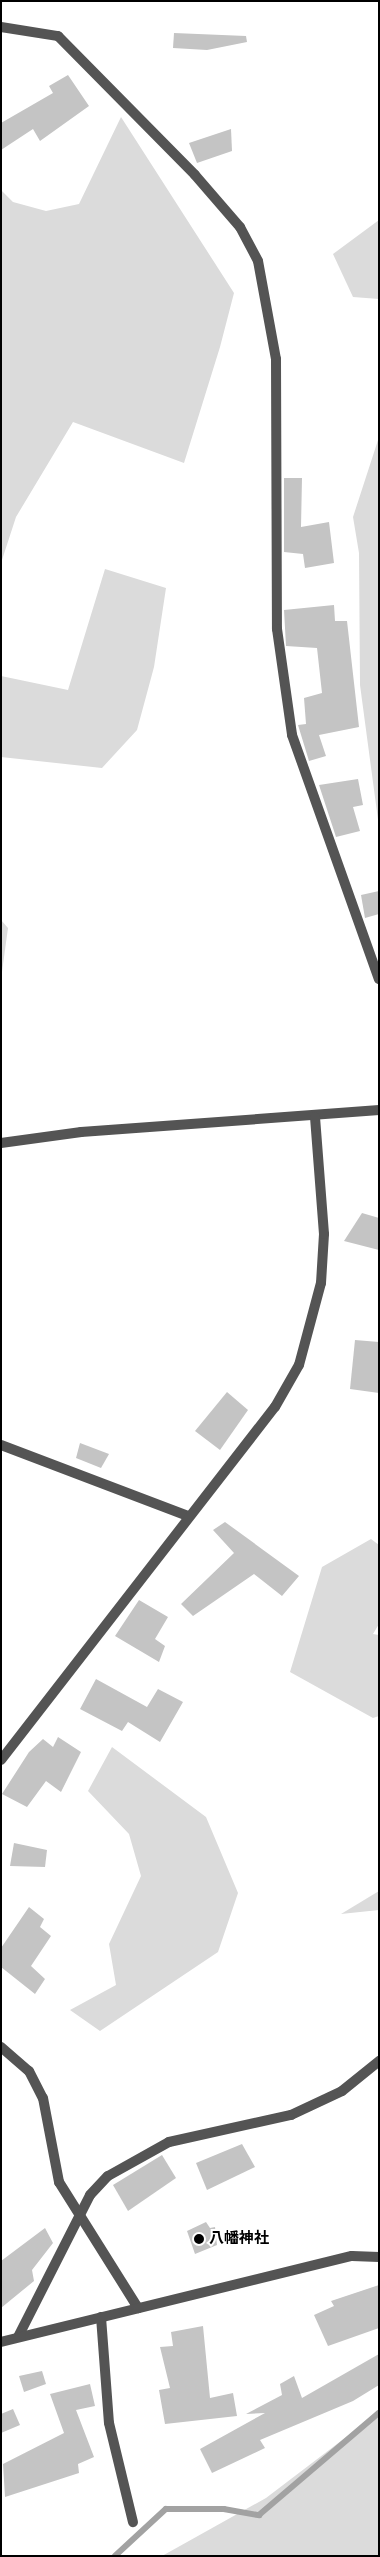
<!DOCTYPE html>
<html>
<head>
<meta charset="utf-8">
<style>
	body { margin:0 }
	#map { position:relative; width:380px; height:2557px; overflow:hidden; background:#fff; font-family:"DM Sans","Noto Sans JP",sans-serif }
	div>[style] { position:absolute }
	.green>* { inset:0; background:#dbdbdb }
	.stream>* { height:5.5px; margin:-2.75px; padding:0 2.75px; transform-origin:2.75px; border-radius:2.75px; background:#a2a2a2 }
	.building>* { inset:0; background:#c4c4c4 }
	.minor>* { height:10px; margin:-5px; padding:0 5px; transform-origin:5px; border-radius:5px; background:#545454 }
	.tertiary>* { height:10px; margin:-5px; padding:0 5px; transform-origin:5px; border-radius:5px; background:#545454 }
	.dots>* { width:14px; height:14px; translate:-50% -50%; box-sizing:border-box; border:2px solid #fff; border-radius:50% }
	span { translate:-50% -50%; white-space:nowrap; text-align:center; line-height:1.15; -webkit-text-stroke:4px #fff; paint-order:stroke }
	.poi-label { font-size:15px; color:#000; font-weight:700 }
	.left { translate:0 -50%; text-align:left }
	.frame { position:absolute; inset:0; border:2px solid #000; pointer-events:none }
</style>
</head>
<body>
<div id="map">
	<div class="green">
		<div style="clip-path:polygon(121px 117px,234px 293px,220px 347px,184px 463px,73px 422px,16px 517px,1px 563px,1px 190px,13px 202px,46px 211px,79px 204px)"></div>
		<div style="clip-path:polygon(379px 220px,379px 299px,353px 297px,333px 254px)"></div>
		<div style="clip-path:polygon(379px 437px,379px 827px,360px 685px,359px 553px,353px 517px)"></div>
		<div style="clip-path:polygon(105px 569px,166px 588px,154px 667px,137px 730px,102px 768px,1px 757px,1px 676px,68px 690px)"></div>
		<div style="clip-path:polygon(1px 920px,8px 928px,1px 979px)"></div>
		<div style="clip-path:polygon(371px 1539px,379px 1545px,379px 1624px,373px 1634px,379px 1635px,379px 1716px,373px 1718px,290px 1672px,322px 1567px)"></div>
		<div style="clip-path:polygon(112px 1747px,206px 1817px,238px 1893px,218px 1952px,100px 2031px,70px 2010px,116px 1985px,109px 1944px,141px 1876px,129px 1834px,88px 1791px)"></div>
		<div style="clip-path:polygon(379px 1891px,379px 1910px,341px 1914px)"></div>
		<div style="clip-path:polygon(379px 2412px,379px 2556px,162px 2556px,266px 2498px)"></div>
	</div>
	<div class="stream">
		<div style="left:115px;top:2556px;width:69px;rotate:-42.7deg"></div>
		<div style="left:166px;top:2509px;width:58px"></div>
		<div style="left:224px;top:2509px;width:36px;rotate:10deg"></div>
		<div style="left:259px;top:2515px;width:157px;rotate:-40.4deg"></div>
	</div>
	<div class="building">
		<div style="clip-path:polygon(174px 33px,246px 36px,247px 42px,207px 50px,173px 48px)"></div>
		<div style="clip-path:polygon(68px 75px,89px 106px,40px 141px,33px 129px,1px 150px,1px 123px,53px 93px,49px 86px)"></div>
		<div style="clip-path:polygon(231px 129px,232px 151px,197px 163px,189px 143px)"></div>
		<div style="clip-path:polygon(284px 478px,302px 478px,301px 527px,329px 522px,334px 563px,305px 568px,303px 554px,284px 552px)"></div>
		<div style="clip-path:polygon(334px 605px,335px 621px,347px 621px,359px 727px,319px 735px,326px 756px,309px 761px,298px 725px,306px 724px,304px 698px,322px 693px,317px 648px,286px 646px,284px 610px)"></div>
		<div style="clip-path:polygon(358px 779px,363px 805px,353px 807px,360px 831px,336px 837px,319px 785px)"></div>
		<div style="clip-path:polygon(379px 891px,379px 914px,365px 918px,361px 895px)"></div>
		<div style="clip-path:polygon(362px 1213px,379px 1218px,379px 1250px,344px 1241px)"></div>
		<div style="clip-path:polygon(355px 1340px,379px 1342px,379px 1393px,350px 1389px)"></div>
		<div style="clip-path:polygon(227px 1392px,248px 1410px,220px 1450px,195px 1431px)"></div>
		<div style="clip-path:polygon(80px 1443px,109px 1454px,101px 1468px,76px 1458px)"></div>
		<div style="clip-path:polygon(225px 1522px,299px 1576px,282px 1596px,254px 1574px,193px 1616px,181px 1604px,234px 1553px,213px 1530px)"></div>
		<div style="clip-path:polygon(139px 1600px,168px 1617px,155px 1639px,165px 1646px,159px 1662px,115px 1636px)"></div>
		<div style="clip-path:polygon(96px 1679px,147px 1707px,158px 1689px,183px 1702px,160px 1742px,128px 1722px,122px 1731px,80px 1709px)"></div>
		<div style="clip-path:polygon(58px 1737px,81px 1752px,61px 1792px,46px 1781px,27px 1807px,2px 1794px,29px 1752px,43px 1739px,53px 1747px)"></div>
		<div style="clip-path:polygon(14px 1843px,47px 1850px,45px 1867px,10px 1866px)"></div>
		<div style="clip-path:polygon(29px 1907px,44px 1919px,40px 1927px,51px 1936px,31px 1966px,45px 1979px,35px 1994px,1px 1967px,1px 1948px)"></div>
		<div style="clip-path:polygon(242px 2144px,255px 2167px,207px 2190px,196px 2163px)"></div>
		<div style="clip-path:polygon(162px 2155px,176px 2178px,128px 2211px,113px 2185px)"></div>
		<div style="clip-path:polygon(206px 2222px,210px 2228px,215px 2227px,217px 2245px,195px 2254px,187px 2231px)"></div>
		<div style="clip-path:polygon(45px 2228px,53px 2243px,32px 2270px,34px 2281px,1px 2308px,1px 2261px)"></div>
		<div style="clip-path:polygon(379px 2285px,379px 2328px,328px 2346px,314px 2315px,334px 2306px,331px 2301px)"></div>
		<div style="clip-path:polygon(203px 2326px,210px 2398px,233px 2393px,237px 2416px,165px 2424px,159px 2390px,170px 2388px,160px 2347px,173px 2346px,171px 2332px)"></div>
		<div style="clip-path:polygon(379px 2354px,379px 2385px,353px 2401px,260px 2440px,265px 2448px,212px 2473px,200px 2449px,265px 2413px,246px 2414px,282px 2395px,280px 2384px,294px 2376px,302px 2398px)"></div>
		<div style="clip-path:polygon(42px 2371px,46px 2384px,24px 2392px,19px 2376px)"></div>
		<div style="clip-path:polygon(90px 2384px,95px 2406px,76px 2410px,94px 2457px,78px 2464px,79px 2473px,5px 2497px,3px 2464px,64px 2433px,50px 2394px)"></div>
		<div style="clip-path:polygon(13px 2409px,20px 2425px,1px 2433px,1px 2414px)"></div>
	</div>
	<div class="minor">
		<div style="left:1px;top:27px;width:58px;rotate:9deg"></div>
		<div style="left:58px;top:36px;width:195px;rotate:45.4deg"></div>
		<div style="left:195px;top:175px;width:69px;rotate:49.1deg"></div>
		<div style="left:240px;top:227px;width:38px;rotate:62deg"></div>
		<div style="left:258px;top:261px;width:100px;rotate:79.6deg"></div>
		<div style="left:276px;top:359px;width:270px;rotate:89.8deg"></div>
		<div style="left:277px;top:629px;width:107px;rotate:81.9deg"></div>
		<div style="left:292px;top:735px;width:259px;rotate:70.4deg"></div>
		<div style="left:1px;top:1143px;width:81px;rotate:-7.8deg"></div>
		<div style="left:81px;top:1132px;width:299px;rotate:-4.2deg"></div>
		<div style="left:1px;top:1445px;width:200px;rotate:20.8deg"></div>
		<div style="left:1px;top:1760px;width:447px;rotate:-52.2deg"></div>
		<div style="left:275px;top:1407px;width:48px;rotate:-60.3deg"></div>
		<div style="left:299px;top:1365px;width:85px;rotate:-75deg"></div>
		<div style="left:321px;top:1283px;width:49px;rotate:-86.5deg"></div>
		<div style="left:324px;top:1234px;width:117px;rotate:-94.4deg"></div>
		<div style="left:1px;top:2047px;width:37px;rotate:41deg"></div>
		<div style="left:29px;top:2071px;width:30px;rotate:63deg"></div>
		<div style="left:43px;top:2098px;width:86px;rotate:79.2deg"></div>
		<div style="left:59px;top:2182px;width:149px;rotate:57.9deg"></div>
		<div style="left:101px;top:2317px;width:106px;rotate:85.7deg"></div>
		<div style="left:109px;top:2423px;width:102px;rotate:76.4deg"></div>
		<div style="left:18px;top:2337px;width:159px;rotate:-63.1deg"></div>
		<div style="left:90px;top:2195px;width:26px;rotate:-47deg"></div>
		<div style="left:108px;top:2176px;width:70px;rotate:-29.1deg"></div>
		<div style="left:169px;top:2142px;width:125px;rotate:-12.5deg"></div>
		<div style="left:291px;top:2115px;width:56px;rotate:-25.2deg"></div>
		<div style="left:342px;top:2091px;width:48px;rotate:-39deg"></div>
	</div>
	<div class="tertiary">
		<div style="left:1px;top:2342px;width:361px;rotate:-13.8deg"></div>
		<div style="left:352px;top:2256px;width:27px;rotate:2deg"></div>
	</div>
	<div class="dots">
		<div style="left:199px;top:2239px;background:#000"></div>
	</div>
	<div class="poi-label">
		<span class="left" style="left:209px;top:2239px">八幡神社</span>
	</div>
	<div class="frame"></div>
</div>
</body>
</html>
